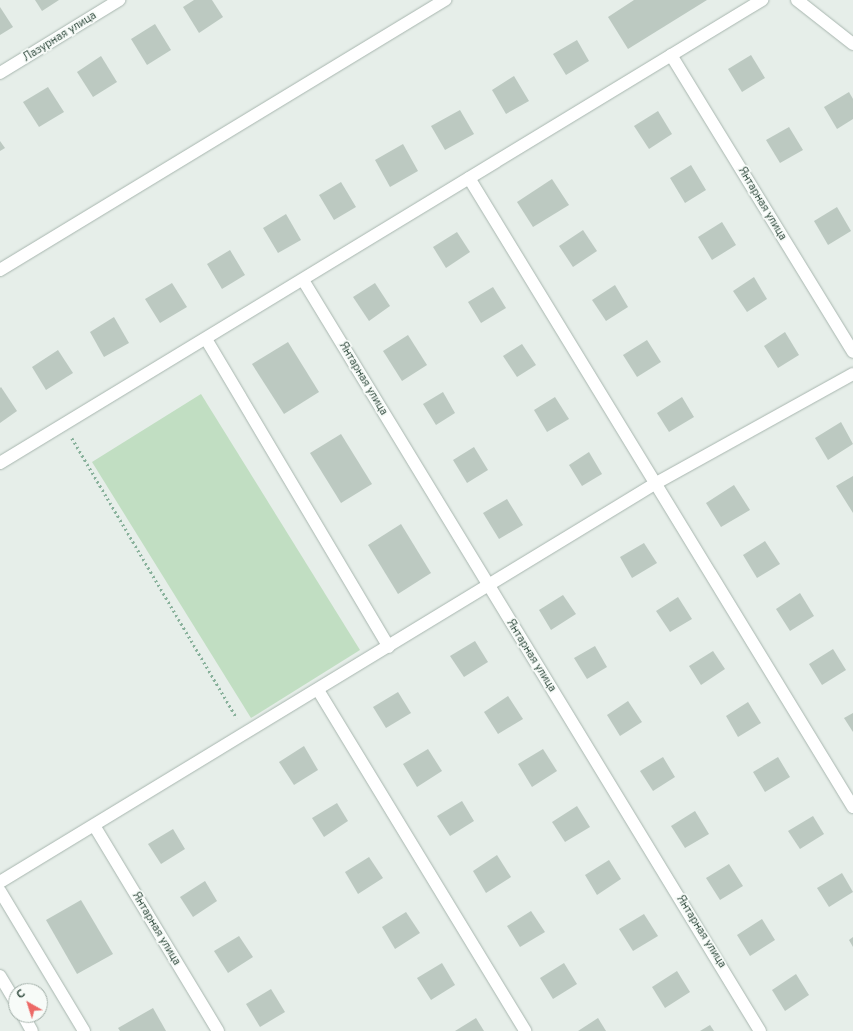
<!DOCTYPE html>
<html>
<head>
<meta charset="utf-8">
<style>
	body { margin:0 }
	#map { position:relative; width:853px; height:1031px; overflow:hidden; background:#e6eee9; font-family:"Nunito Sans",sans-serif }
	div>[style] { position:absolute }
	.green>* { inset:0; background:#c1dec2 }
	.building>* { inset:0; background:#bcc9c1 }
	.path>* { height:2.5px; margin-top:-1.25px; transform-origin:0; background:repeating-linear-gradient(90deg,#88b19b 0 2px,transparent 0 5px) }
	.roads { filter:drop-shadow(0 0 1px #a8b6af) drop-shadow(0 0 1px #a8b6af) }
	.street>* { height:12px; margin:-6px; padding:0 6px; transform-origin:6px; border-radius:6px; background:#fff }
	span { translate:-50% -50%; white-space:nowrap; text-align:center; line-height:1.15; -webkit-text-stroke:3.5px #f7fbf8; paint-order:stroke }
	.street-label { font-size:11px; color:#254033 }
	.north { position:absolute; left:8px; top:983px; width:40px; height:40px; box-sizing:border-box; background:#f7fbf8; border:1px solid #a3b0a9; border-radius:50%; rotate:321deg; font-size:11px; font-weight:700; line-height:16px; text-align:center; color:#254033 }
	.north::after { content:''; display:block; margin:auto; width:14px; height:18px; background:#ec6966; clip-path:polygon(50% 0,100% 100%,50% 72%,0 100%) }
</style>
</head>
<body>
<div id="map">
	<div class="green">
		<div style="clip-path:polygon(201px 394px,360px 650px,251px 718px,92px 462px)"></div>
	</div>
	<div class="building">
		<div style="clip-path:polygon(35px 0,59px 0,42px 11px)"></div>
		<div style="clip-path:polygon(194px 0,212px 0,223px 17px,199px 33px,183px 7px)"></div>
		<div style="clip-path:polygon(634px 0,707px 0,628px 49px,608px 17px)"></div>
		<div style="clip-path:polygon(0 7px,13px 27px,0 35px)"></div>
		<div style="clip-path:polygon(155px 24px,171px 50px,147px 65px,131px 39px)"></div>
		<div style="clip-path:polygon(577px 40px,589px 61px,566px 75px,553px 54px)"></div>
		<div style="clip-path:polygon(751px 55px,765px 78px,742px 92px,728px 69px)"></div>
		<div style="clip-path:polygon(101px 56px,117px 82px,93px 97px,77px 72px)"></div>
		<div style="clip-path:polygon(514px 76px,529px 101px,506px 114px,492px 90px)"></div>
		<div style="clip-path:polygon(48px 87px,64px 112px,39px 127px,23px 102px)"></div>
		<div style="clip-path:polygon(849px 92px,853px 99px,853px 119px,837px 129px,824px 107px)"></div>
		<div style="clip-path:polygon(460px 110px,474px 134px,445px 150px,431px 126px)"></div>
		<div style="clip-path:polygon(658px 111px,672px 134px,649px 149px,634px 126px)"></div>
		<div style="clip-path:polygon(789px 127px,803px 150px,780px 163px,766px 140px)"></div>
		<div style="clip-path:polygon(0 141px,5px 148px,0 151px)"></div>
		<div style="clip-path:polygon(403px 144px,418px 171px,390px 187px,375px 160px)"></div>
		<div style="clip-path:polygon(691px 165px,706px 190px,685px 203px,670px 178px)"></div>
		<div style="clip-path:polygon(552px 179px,569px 205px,533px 227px,517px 202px)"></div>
		<div style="clip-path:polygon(341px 182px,356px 207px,334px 220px,319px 195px)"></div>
		<div style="clip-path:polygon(837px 207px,851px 231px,828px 245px,814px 221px)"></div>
		<div style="clip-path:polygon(286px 214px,301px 240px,278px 253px,263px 228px)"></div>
		<div style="clip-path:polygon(722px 222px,736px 245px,712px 260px,698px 237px)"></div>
		<div style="clip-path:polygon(583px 230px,597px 251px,573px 267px,559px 246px)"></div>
		<div style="clip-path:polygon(457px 232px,470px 252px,446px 268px,433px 247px)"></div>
		<div style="clip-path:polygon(230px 250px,245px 275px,222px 289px,207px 264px)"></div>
		<div style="clip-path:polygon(754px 277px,767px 299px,747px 312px,733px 291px)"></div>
		<div style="clip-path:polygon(172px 283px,187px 307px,160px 323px,145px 299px)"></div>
		<div style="clip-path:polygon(375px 283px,390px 306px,369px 321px,353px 297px)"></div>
		<div style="clip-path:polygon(615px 285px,628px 307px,606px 321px,592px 300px)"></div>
		<div style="clip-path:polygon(493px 287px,506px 308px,481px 323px,468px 302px)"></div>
		<div style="clip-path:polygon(114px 317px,129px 343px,104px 357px,90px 332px)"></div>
		<div style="clip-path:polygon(785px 332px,799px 355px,778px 368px,764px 346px)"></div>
		<div style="clip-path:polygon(408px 335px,427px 365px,402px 381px,383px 351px)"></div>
		<div style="clip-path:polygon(647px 340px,661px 362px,637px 377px,623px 355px)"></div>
		<div style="clip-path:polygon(288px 342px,319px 392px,284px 414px,252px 364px)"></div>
		<div style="clip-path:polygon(522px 344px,536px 365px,517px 377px,503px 356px)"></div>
		<div style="clip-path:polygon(58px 350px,73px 373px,46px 390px,32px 367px)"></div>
		<div style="clip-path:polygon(1px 387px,17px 411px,0 423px,0 388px)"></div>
		<div style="clip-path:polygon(443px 392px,455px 413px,436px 425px,423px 404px)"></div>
		<div style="clip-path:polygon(555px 397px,569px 419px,547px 432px,534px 410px)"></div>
		<div style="clip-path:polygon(682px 397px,694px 417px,669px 432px,657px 413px)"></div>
		<div style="clip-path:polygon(841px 422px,853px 444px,828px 460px,815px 438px)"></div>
		<div style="clip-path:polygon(341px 434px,372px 484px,341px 503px,310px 453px)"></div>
		<div style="clip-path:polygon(474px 447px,488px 470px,467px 483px,453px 460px)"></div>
		<div style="clip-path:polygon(589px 452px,602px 474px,582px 486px,569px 465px)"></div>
		<div style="clip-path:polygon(853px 476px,853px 513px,836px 486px)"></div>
		<div style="clip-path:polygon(734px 485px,750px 510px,721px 527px,706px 503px)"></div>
		<div style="clip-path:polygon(507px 499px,523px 525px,499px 539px,483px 513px)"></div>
		<div style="clip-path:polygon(401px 524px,431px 573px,398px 594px,368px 545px)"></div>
		<div style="clip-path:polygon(765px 541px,780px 564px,757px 578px,743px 555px)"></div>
		<div style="clip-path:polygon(644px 543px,657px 563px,632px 578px,620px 557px)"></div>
		<div style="clip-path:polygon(800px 593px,814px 616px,790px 631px,776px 609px)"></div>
		<div style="clip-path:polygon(563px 595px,576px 614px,551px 630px,539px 610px)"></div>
		<div style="clip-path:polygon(678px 597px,692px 619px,670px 632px,656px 611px)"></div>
		<div style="clip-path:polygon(475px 641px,488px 662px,464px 677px,450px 656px)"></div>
		<div style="clip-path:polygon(595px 646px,607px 667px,587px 679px,574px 658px)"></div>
		<div style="clip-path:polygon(833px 649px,846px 670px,822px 685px,809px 664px)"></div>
		<div style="clip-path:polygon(713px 651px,725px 669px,701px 685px,689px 666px)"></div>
		<div style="clip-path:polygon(398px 692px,411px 713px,386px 728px,373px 707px)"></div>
		<div style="clip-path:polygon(508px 696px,523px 719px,498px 734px,484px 712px)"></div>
		<div style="clip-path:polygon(628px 701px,642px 722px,620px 736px,607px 715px)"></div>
		<div style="clip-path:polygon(748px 702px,761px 723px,738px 737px,726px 716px)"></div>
		<div style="clip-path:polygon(853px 713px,853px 732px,844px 718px)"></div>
		<div style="clip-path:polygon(304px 746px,318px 770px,294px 785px,279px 762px)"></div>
		<div style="clip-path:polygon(428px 749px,442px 771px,417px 787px,403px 764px)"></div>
		<div style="clip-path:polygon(543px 749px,557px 771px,532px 787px,518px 764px)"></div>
		<div style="clip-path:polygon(663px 757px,675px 777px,653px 791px,640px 771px)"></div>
		<div style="clip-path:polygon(778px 757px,790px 777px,765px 792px,753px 772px)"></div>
		<div style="clip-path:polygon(462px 801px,474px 821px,450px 836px,437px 816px)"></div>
		<div style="clip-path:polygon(337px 803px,348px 821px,324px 837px,312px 818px)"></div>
		<div style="clip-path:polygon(577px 806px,590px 827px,565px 842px,552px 822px)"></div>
		<div style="clip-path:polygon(695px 811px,709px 834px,685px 848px,671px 826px)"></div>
		<div style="clip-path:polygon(813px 816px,824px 834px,800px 849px,788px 831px)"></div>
		<div style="clip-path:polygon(173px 829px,185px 849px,161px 864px,148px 844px)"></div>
		<div style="clip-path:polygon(497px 855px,511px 877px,486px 893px,473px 871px)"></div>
		<div style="clip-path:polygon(369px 857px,383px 878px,358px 894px,345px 872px)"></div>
		<div style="clip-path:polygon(609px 860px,621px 879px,597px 895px,585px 875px)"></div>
		<div style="clip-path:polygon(729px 864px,743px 886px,720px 900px,706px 878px)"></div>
		<div style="clip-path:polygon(842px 873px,853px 892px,829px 907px,817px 888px)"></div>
		<div style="clip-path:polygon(205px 881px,217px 901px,193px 917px,180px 897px)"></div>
		<div style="clip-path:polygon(81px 900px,113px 954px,77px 974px,46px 920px)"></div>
		<div style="clip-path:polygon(531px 911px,545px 932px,520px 947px,507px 926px)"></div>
		<div style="clip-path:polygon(406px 912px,420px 933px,395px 949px,382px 927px)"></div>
		<div style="clip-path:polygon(644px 914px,658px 936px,633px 951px,619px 929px)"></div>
		<div style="clip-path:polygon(762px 919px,775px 940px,750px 956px,737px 935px)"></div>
		<div style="clip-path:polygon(239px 936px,253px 957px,228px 973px,214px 951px)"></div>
		<div style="clip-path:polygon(853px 937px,853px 947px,849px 940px)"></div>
		<div style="clip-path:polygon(442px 963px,455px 985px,431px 1000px,417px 978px)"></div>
		<div style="clip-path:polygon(564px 963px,577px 984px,553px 999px,540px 978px)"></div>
		<div style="clip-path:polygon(677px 971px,690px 992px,665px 1008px,652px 987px)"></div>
		<div style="clip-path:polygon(796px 974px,809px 995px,785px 1011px,772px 990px)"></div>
		<div style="clip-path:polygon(271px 989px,285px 1012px,260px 1027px,246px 1004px)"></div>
		<div style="clip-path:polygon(153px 1008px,166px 1031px,120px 1031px,118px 1028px)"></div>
		<div style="clip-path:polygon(476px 1018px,484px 1031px,455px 1031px)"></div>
		<div style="clip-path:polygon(598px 1018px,606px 1031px,578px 1031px)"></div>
		<div style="clip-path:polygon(710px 1025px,714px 1031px,700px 1031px)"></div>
	</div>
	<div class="path">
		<div style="left:72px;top:438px;width:325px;rotate:59.5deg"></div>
	</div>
	<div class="roads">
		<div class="street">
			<div style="left:797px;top:0;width:71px;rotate:38.2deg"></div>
			<div style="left:671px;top:55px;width:348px;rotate:58.5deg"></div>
			<div style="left:0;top:73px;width:140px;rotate:-31.5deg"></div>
			<div style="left:469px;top:178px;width:737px;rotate:58.6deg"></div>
			<div style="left:0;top:270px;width:521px;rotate:-31.25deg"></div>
			<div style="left:303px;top:280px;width:879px;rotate:58.68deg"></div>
			<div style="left:206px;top:339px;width:358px;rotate:59.3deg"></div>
			<div style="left:0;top:463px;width:892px;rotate:-31.28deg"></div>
			<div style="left:318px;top:690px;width:399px;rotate:58.7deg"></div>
			<div style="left:95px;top:827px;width:238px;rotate:58.9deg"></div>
			<div style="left:0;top:882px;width:770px;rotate:-31.3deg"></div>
			<div style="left:658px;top:482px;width:223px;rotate:-29deg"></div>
			<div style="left:0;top:891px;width:163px;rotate:59deg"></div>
			<div style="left:0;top:976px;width:31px;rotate:59deg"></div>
			<div style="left:23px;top:1015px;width:18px;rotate:61deg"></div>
		</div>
	</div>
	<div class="street-label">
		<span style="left:60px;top:37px;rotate:-32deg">Лазурная улица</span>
		<span style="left:762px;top:204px;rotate:59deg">Янтарная улица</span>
		<span style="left:363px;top:379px;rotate:59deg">Янтарная улица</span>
		<span style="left:531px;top:656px;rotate:58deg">Янтарная улица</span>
		<span style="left:156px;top:929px;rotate:59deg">Янтарная улица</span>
		<span style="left:701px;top:932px;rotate:58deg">Янтарная улица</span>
	</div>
	<div class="north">С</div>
</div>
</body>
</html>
